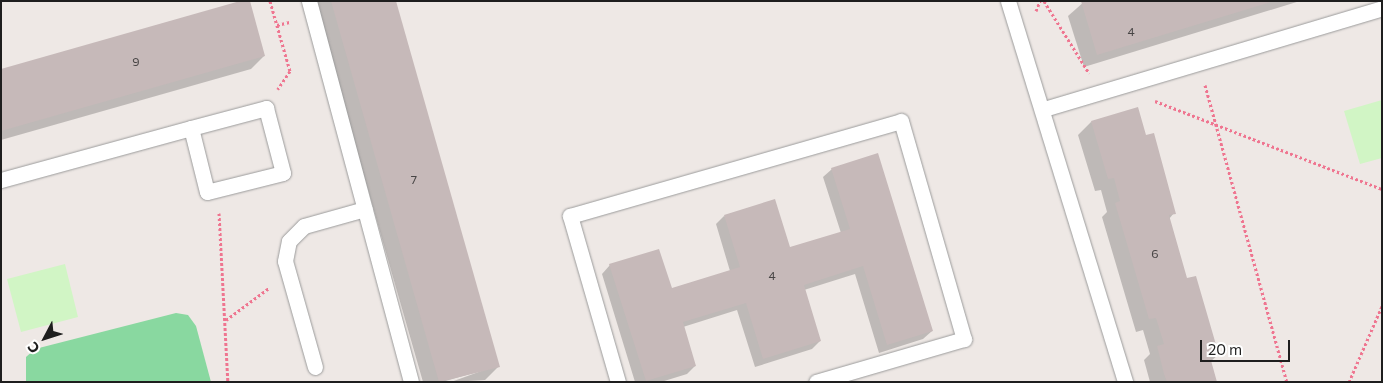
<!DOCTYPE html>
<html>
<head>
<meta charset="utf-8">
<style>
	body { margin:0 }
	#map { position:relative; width:1383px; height:383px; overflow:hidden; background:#eee8e5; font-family:Commissioner,sans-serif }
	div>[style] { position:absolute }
	.park>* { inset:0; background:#d1f5c5 }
	.pitch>* { inset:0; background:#89d8a0 }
	.shadow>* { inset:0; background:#0003 }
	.building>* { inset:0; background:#c6b9b9 }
	.path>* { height:3px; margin-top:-1.5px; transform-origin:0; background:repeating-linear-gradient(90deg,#ef7590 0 2.5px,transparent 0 5px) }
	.roads { filter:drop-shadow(0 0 1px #9b9b9b) drop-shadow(0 0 1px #9b9b9b) }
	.service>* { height:15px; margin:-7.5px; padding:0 7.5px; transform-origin:7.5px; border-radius:7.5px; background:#fff }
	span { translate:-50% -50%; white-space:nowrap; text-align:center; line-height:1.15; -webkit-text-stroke:4px #fff; paint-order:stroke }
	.number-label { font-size:12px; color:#484545 }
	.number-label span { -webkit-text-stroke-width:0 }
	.frame { position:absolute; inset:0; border:2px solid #1e1e1e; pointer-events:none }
	.north { position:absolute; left:20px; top:313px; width:50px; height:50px; -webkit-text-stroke:4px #fff; paint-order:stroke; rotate:230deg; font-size:14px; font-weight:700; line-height:20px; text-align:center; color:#1e1e1e }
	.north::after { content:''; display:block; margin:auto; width:18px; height:22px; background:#1e1e1e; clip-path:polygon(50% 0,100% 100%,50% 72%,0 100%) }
	.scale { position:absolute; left:1200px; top:340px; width:90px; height:22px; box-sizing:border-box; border:2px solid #1e1e1e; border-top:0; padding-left:6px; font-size:15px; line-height:18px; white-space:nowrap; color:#1e1e1e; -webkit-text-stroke:4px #fff; paint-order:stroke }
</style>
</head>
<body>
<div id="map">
	<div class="park">
		<div style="clip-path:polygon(1382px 100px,1382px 158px,1360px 164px,1344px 111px)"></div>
		<div style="clip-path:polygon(65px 264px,78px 317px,21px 332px,7px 279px)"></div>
	</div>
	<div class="pitch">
		<div style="clip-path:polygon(176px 313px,188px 315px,196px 326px,211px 382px,26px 382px,26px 357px,35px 349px)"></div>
	</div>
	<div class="shadow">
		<div style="clip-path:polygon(314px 1px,395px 1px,498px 367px,485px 380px,451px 382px,484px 370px,442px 382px,423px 382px)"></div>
		<div style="clip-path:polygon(1300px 1px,1084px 67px,1068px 16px,1085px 1px)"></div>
		<div style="clip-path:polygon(264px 56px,251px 69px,1px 140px,1px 71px)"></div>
		<div style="clip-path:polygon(1091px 122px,1145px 137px,1174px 213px,1169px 219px,1186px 279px,1218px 355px,1210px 362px,1216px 382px,1150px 382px,1144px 360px,1150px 354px,1143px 330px,1136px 332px,1102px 217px,1107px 212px,1101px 190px,1095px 191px,1078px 135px)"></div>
		<div style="clip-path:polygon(832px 169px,932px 331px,923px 339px,879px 353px,855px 274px,804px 290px,820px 341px,812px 349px,755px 367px,737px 310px,683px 327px,695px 366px,687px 374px,661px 382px,635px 382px,602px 274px,610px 265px,671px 289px,730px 271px,716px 224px,724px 216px,789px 248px,841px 233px,823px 177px)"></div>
	</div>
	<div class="building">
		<div style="clip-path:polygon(240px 1px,250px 1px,265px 56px,1px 131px,1px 69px)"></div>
		<div style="clip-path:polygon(331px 1px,396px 1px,500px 367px,439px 382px)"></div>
		<div style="clip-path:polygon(1081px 1px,1271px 1px,1271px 2px,1097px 55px)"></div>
		<div style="clip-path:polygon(1138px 107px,1146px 135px,1154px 133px,1176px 214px,1169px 215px,1187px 278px,1196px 276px,1219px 355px,1210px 357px,1217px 382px,1167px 382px,1164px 374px,1157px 346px,1164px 344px,1156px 318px,1149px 319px,1115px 203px,1120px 201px,1114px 178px,1108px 179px,1091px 121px)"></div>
		<div style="clip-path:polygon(878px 153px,933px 331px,887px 345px,863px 266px,804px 285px,821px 341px,763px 359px,746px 303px,683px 322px,696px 366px,646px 381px,609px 264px,659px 249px,672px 288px,740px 267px,724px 215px,775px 199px,790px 247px,850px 229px,831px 168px)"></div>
	</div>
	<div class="path">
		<div style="left:270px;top:1px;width:73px;rotate:74.1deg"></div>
		<div style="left:290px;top:71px;width:22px;rotate:124deg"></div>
		<div style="left:1044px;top:1px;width:85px;rotate:58deg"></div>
		<div style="left:1036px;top:11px;width:11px;rotate:-68deg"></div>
		<div style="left:277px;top:25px;width:13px;rotate:-13deg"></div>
		<div style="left:1205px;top:85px;width:308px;rotate:74.6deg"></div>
		<div style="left:1155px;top:101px;width:243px;rotate:21.2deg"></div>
		<div style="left:219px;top:213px;width:169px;rotate:87deg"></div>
		<div style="left:226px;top:320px;width:54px;rotate:-36.7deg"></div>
		<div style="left:1349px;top:382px;width:83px;rotate:-66.5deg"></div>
	</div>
	<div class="roads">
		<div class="service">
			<div style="left:309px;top:1px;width:394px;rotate:75deg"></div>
			<div style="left:1008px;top:1px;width:399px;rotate:72.9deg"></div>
			<div style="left:1044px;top:109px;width:353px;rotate:-16.6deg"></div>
			<div style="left:1px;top:180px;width:197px;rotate:-15.3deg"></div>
			<div style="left:191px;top:128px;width:78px;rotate:-14.9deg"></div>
			<div style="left:266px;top:108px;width:67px;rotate:75.3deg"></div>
			<div style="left:283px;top:173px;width:78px;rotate:166deg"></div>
			<div style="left:207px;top:192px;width:66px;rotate:-104deg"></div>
			<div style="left:315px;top:367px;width:110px;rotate:-105.8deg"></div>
			<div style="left:285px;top:261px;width:20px;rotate:-79deg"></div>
			<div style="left:289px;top:241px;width:21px;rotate:-45deg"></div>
			<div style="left:304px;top:226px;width:63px;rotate:-15.6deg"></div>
			<div style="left:618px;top:382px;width:173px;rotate:-106.1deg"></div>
			<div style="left:570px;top:216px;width:344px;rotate:-16deg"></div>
			<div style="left:901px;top:121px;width:227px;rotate:73.9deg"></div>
			<div style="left:964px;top:339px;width:154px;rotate:163.8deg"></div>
		</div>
	</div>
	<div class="number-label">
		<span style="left:1131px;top:32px">4</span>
		<span style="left:136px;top:62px">9</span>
		<span style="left:414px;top:180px">7</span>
		<span style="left:1155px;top:254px">6</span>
		<span style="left:772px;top:276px">4</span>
	</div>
	<div class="frame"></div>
	<div class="north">С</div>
	<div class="scale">20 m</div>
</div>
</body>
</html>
